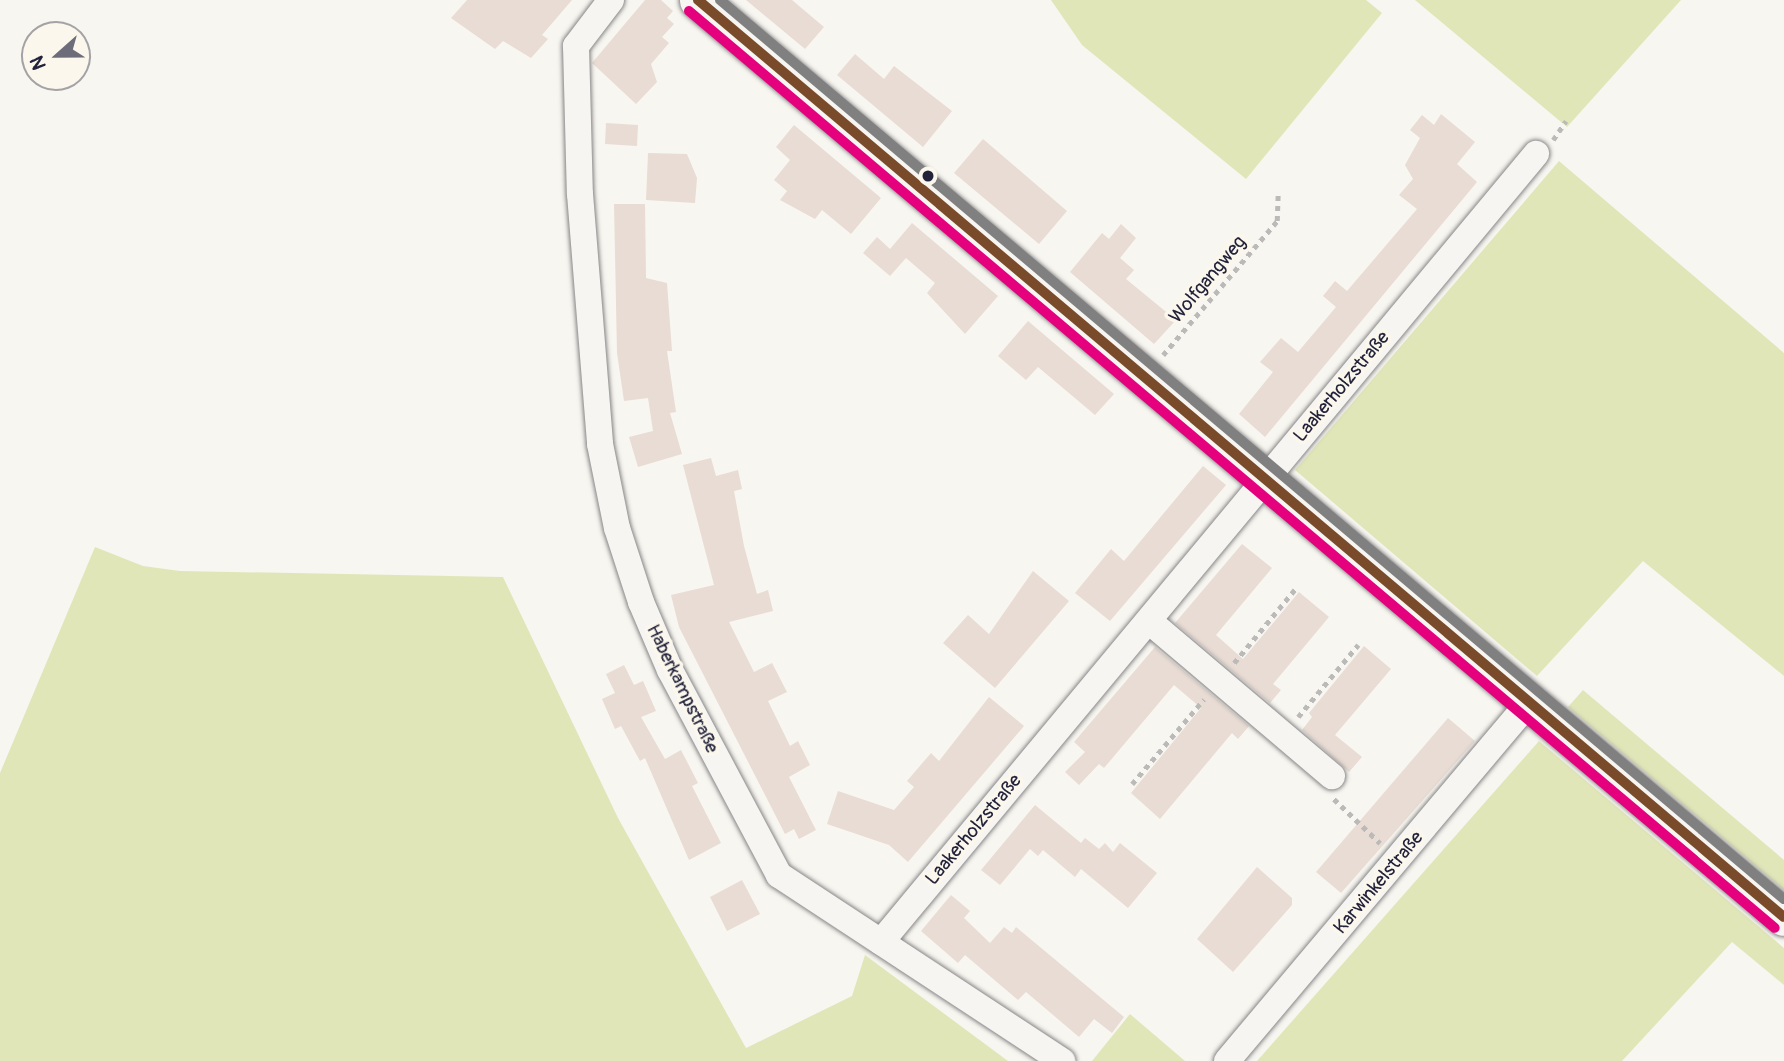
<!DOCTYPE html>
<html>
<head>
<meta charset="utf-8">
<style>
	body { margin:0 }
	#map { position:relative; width:1784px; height:1061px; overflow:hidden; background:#f8f6f0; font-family:Pangolin,sans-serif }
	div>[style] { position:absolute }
	.green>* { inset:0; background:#e1e6b9 }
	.building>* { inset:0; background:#e8dcd4 }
	.path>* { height:4.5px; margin-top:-2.25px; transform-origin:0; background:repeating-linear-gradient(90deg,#bcbab9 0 5px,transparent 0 10px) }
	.roads { filter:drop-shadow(0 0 2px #878688) drop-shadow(0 0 2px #878688) }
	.minor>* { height:26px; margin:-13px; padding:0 13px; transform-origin:13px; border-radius:13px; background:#f6f5f1 }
	.secondary>* { height:37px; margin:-18.5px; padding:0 18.5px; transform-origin:18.5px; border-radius:18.5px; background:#f6f5f1 }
	.bus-1>* { height:10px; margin:-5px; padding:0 5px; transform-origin:5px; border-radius:5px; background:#7a4b2a }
	.bus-2>* { height:10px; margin:-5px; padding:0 5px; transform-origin:5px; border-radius:5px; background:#e5007d }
	.bus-3>* { height:10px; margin:-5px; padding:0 5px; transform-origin:5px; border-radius:5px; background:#808080 }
	.dots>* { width:19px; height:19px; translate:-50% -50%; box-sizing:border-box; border:4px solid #fbf7ec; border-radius:50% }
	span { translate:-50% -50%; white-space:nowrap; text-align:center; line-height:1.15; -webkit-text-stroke:7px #fbf7ec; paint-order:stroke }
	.street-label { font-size:19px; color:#22223b }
	.north { position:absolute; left:21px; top:21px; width:70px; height:70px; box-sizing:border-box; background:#fbf7ec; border:2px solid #a4a2a5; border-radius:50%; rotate:249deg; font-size:19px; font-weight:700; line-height:28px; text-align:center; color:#22223b }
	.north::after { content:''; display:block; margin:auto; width:24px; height:32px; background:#6d6c7a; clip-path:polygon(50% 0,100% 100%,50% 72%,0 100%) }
</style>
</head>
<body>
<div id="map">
	<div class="green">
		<div style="clip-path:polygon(1051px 0,1366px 0,1382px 13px,1246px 179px,1082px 45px)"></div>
		<div style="clip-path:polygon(1415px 0,1681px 0,1567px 127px)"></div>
		<div style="clip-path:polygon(1559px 161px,1784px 353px,1784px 676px,1643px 561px,1537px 676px,1295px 470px)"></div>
		<div style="clip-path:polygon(95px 547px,143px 566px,180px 571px,503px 577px,618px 818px,746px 1048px,852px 996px,865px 955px,1008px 1061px,0 1061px,0 773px)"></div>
		<div style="clip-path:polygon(1583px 690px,1784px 860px,1784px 890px,1568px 707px)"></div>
		<div style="clip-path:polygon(1539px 741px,1784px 948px,1784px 985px,1732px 942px,1622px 1061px,1257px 1061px)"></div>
		<div style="clip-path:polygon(1130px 1014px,1185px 1061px,1092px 1061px)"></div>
	</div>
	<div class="building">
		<div style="clip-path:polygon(467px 0,572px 0,542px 35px,548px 39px,531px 58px,503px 41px,495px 49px,451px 18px)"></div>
		<div style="clip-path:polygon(645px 0,661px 0,673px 11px,667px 18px,674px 24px,662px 37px,669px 43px,651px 64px,657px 82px,636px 104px,592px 63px)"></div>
		<div style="clip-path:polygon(746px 0,792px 0,824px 27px,805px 49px)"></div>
		<div style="clip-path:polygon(855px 54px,884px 79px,894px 66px,952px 111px,923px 147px,837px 75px)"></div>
		<div style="clip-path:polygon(1441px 114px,1475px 142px,1457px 164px,1477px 182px,1265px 437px,1239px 414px,1273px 372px,1260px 362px,1281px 338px,1298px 352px,1336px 307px,1323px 296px,1335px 281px,1347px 291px,1417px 209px,1399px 195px,1413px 179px,1405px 165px,1420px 138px,1410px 130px,1422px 115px,1434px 125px)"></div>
		<div style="clip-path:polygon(606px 123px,638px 125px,637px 146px,605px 144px)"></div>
		<div style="clip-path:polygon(794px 125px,881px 198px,851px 234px,822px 210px,815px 219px,780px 200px,787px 191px,774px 180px,790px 160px,776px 147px)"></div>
		<div style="clip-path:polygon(983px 139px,1067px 211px,1039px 244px,954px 173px)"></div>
		<div style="clip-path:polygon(648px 153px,687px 154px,697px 178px,695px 203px,646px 200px)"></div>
		<div style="clip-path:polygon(614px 204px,645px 204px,646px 278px,667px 283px,672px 351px,667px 351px,676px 412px,670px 413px,682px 454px,638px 467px,629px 437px,653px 431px,648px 398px,624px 401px,617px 353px)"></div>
		<div style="clip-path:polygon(912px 223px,998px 296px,965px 334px,927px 293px,935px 283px,906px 258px,890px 276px,863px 253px,877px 237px,890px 249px)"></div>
		<div style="clip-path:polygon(1121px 224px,1136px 238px,1120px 258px,1134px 270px,1126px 279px,1176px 320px,1154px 344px,1070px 272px,1102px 233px,1109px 239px)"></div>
		<div style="clip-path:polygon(1028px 321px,1114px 394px,1095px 415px,1038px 367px,1026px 380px,998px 356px)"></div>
		<div style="clip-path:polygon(711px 458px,716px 476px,738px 470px,742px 489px,734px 491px,744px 546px,757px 594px,768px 590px,773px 611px,729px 622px,754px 672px,772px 663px,787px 692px,768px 701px,790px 746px,798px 741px,810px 765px,789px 777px,816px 830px,799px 839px,794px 829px,785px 834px,679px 627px,671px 595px,714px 585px,683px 465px)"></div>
		<div style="clip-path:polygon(1203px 466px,1226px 485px,1110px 621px,1075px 593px,1111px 549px,1124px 561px)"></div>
		<div style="clip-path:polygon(1242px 544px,1272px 568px,1216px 635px,1243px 659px,1299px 592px,1329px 617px,1273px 684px,1281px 690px,1270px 703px,1175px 623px)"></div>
		<div style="clip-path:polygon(1033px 571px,1069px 601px,995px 688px,943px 643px,968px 615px,989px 634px)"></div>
		<div style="clip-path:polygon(1364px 646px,1391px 669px,1335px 735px,1362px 757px,1349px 772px,1302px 730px,1312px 717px,1309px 713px)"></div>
		<div style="clip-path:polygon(1155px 647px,1249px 726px,1238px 739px,1232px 733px,1160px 819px,1131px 793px,1201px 708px,1174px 685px,1104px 768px,1099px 764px,1079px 785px,1065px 772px,1085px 752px,1074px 742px)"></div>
		<div style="clip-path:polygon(624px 665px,634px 685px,643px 681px,656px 711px,641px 717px,665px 759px,681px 750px,698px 783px,692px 786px,721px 843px,689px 860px,645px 758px,640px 761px,621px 726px,615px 729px,602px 699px,615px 693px,606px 674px)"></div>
		<div style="clip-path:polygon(989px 697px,1024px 726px,908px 862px,889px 845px,827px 824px,838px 791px,894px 810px,914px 787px,907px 781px,931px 753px,939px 761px)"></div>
		<div style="clip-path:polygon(1448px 718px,1475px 741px,1341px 893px,1316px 872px)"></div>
		<div style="clip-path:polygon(1035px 805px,1081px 843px,1085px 838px,1099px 849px,1105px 843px,1113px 852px,1120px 843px,1157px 873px,1128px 908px,1081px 869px,1075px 877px,1043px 850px,1038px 856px,1030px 849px,1000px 885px,981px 870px)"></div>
		<div style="clip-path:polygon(1257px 867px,1292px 898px,1292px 905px,1233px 972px,1197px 939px)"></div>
		<div style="clip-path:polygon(742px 880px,760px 914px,727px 931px,710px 897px)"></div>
		<div style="clip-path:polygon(951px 895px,970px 911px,964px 918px,990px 943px,1004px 927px,1012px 933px,1016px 927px,1124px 1017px,1112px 1033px,1094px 1019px,1079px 1037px,1026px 992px,1018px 1000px,965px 955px,958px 963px,921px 931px)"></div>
	</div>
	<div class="path">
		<div style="left:1553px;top:140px;width:23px;rotate:-56deg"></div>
		<div style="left:1163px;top:355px;width:176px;rotate:-49.6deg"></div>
		<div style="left:1277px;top:221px;width:26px;rotate:-88deg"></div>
		<div style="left:1234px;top:663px;width:97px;rotate:-50.4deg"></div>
		<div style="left:1298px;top:717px;width:94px;rotate:-50.2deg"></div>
		<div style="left:1132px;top:784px;width:111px;rotate:-49.7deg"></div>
		<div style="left:1334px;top:799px;width:64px;rotate:43.7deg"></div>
	</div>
	<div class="roads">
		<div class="minor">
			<div style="left:611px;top:0;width:58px;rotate:127.3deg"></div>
			<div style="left:576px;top:46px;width:148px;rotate:88.5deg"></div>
			<div style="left:580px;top:194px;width:251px;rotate:85.4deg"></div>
			<div style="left:600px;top:444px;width:86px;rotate:78.6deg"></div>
			<div style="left:617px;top:528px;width:78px;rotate:72deg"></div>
			<div style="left:641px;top:602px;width:74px;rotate:66.9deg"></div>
			<div style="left:670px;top:670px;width:232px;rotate:62deg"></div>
			<div style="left:779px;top:875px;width:339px;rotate:33.3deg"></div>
			<div style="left:1149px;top:621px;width:240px;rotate:40.3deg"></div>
			<div style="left:881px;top:942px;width:1025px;rotate:-50.27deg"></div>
			<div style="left:1227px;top:1061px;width:469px;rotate:-49.9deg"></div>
		</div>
		<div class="secondary">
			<div style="left:698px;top:0;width:1421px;rotate:40.18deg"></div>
		</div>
	</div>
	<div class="bus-1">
		<div style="left:698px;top:0;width:1421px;rotate:40.18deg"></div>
	</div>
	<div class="bus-2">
		<div style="left:689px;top:11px;width:1421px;rotate:40.18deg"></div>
	</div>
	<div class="bus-3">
		<div style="left:720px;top:0;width:1393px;rotate:40.2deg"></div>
	</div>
	<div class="dots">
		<div style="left:928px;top:176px;background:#22223b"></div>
	</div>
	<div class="street-label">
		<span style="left:1208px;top:280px;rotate:-50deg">Wolfgangweg</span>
		<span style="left:1342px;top:387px;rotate:-50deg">Laakerholzstraße</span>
		<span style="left:682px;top:689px;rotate:64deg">Haberkampstraße</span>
		<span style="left:974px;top:830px;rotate:-50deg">Laakerholzstraße</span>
		<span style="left:1379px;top:883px;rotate:-50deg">Karwinkelstraße</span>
	</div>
	<div class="north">N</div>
</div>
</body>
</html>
